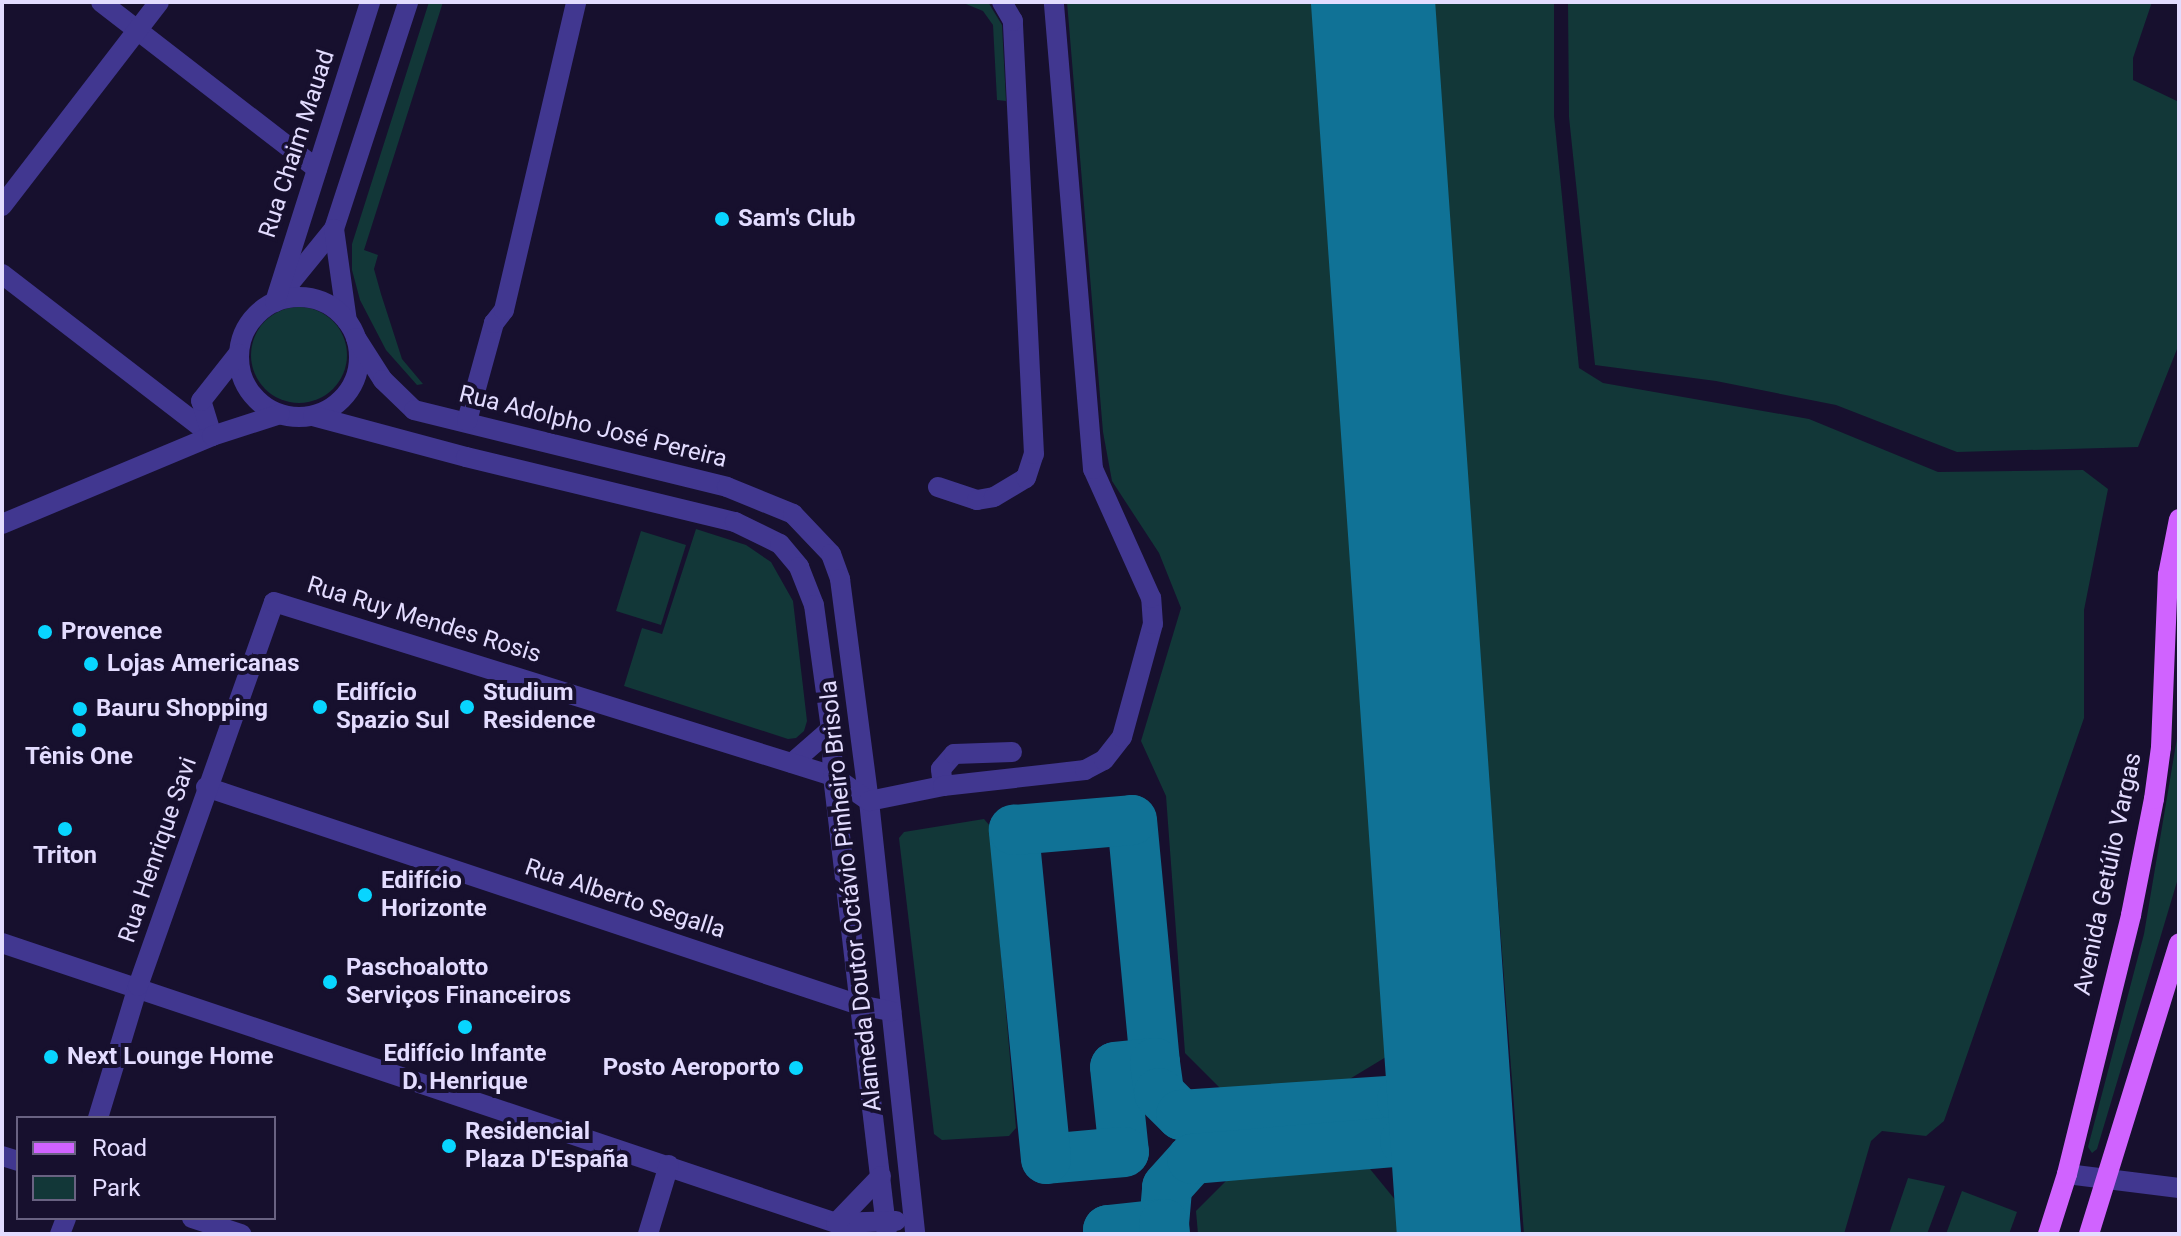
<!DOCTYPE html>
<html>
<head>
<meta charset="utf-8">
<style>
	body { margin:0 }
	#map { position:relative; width:2181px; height:1236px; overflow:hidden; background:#17102e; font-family:Roboto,sans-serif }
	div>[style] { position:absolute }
	.green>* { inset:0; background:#123738 }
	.round { border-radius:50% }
	.taxiway>* { height:50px; margin:-25px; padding:0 25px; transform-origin:25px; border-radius:25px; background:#107296 }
	.runway>* { height:124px; margin:-62px; padding:0 62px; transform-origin:62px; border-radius:62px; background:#107296 }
	.minor>* { height:20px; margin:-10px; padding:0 10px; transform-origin:10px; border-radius:10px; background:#413790 }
	.minor>.ring { margin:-10px; padding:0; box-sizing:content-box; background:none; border:20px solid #413790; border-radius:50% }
	.major>* { height:20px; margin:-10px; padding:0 10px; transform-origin:10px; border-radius:10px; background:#d063ff }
	.dots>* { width:22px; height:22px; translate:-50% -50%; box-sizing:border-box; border:4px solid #17102e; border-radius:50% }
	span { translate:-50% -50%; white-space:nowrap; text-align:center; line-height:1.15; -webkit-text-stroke:8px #17102e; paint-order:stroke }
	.street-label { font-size:24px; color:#e3dcff }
	.poi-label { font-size:24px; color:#e3dcff; font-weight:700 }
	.left { translate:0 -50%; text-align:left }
	.right { translate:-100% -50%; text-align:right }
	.frame { position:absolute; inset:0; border:4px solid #e3dcff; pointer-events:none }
	.legend { position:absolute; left:16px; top:1116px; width:260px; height:104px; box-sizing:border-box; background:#17102e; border:2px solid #696282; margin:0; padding:10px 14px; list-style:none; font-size:24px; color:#e3dcff }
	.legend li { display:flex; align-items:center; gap:16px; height:40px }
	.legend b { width:40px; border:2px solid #696282 }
</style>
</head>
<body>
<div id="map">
	<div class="green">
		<div style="clip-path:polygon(429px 2px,443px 2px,364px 250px,378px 255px,374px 269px,381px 294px,402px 359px,423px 384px,417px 385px,386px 350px,360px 300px,352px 270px,352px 244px)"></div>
		<div style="clip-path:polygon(961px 2px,988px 2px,1002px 25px,1006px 101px,997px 100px,993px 25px,983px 11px)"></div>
		<div style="clip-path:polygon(1067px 2px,1319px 2px,1401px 1026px,1386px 1057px,1343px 1083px,1225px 1093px,1185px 1053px,1166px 796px,1141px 741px,1181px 608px,1159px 553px,1112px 481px,1103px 432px)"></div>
		<div style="clip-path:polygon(1428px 2px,1554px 2px,1554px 116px,1579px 368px,1603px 383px,1809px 419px,1938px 472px,2083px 470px,2108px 489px,2084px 610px,2084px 718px,1944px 1121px,1926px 1136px,1882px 1131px,1871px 1141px,1844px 1234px,1524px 1234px)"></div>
		<div style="clip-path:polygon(1568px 2px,2152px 2px,2133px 58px,2133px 80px,2179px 102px,2179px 344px,2138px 447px,1957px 452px,1836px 405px,1716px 381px,1595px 365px,1569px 117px)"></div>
		<div class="round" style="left:251px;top:307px;width:96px;height:96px"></div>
		<div style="clip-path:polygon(696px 529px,746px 545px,771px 562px,793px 601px,807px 721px,804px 731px,796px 738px,788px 739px,624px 686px,642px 628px,662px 634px)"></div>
		<div style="clip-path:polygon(641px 531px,686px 545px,661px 625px,616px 611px)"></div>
		<div style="clip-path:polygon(2179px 709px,2179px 875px,2097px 1149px,2092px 1153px,2088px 1147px,2144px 934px,2178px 732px)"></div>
		<div style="clip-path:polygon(984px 819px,990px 826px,1016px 1128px,1009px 1136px,942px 1140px,934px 1134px,899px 838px,904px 832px)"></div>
		<div style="clip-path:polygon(1370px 1169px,1406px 1213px,1407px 1234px,1198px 1234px,1196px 1211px,1228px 1179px)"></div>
		<div style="clip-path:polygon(1908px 1178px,1945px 1186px,1927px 1234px,1889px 1234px)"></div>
		<div style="clip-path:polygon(1962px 1191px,2017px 1212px,2009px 1234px,1946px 1234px)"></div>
	</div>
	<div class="taxiway">
		<div style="left:1132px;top:820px;width:244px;rotate:84.6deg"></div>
		<div style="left:1155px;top:1063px;width:40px;rotate:174.3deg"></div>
		<div style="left:1115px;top:1067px;width:85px;rotate:84deg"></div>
		<div style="left:1124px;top:1152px;width:78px;rotate:174.9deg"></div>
		<div style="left:1046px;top:1159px;width:331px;rotate:-95.6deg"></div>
		<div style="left:1014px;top:830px;width:118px;rotate:-4.8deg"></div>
		<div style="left:1155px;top:1063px;width:30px;rotate:82deg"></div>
		<div style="left:1159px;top:1093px;width:31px;rotate:45deg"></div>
		<div style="left:1181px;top:1115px;width:222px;rotate:-3.9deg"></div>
		<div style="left:1402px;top:1100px;width:69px;rotate:-48.5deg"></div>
		<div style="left:1164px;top:1224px;width:37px;rotate:-85deg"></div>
		<div style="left:1167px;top:1187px;width:38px;rotate:-48deg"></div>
		<div style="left:1192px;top:1159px;width:214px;rotate:-4.8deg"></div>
		<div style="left:1405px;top:1141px;width:78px;rotate:48.1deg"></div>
		<div style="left:1108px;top:1234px;width:4px;rotate:-90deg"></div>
		<div style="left:1108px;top:1230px;width:56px;rotate:-6.1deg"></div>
		<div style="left:1164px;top:1224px;width:10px;rotate:84deg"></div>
	</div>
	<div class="runway">
		<div style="left:1373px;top:2px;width:1235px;rotate:86.01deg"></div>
	</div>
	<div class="minor">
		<div style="left:101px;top:2px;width:273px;rotate:37.7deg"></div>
		<div style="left:2px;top:206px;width:257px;rotate:-52.4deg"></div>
		<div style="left:334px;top:229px;width:239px;rotate:-71.9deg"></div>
		<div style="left:2px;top:274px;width:265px;rotate:37.6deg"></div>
		<div style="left:281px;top:294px;width:84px;rotate:-50.8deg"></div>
		<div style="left:334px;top:229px;width:93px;rotate:82deg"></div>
		<div class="ring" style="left:239px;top:297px;width:100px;height:100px"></div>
		<div style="left:275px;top:302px;width:315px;rotate:-72.4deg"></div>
		<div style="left:356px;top:338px;width:50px;rotate:57.3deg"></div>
		<div style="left:383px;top:380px;width:43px;rotate:44.1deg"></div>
		<div style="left:414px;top:410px;width:322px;rotate:13.8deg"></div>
		<div style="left:727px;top:487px;width:71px;rotate:22.2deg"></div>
		<div style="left:793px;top:514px;width:55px;rotate:46.5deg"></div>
		<div style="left:831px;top:554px;width:27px;rotate:70deg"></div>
		<div style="left:840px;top:579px;width:224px;rotate:82.6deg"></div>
		<div style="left:869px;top:801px;width:435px;rotate:83.9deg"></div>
		<div style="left:313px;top:416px;width:158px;rotate:15deg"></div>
		<div style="left:466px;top:457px;width:277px;rotate:13.6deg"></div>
		<div style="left:735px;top:522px;width:50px;rotate:26.1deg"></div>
		<div style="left:780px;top:544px;width:30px;rotate:50deg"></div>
		<div style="left:799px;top:567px;width:41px;rotate:68.5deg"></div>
		<div style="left:814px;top:605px;width:125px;rotate:82.2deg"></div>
		<div style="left:831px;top:729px;width:47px;rotate:87.6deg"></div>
		<div style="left:833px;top:776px;width:461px;rotate:83.3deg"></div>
		<div style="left:467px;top:421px;width:102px;rotate:-74.6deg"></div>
		<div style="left:494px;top:323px;width:16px;rotate:-52deg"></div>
		<div style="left:504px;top:310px;width:316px;rotate:-76.8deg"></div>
		<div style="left:212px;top:436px;width:37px;rotate:-107deg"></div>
		<div style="left:201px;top:401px;width:60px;rotate:-51.8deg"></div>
		<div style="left:938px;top:487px;width:41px;rotate:18.4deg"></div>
		<div style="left:977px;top:500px;width:17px;rotate:-10deg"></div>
		<div style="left:994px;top:497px;width:37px;rotate:-31deg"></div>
		<div style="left:1026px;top:478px;width:25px;rotate:-72deg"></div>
		<div style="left:1034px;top:454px;width:434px;rotate:-92.8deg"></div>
		<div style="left:1013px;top:21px;width:22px;rotate:-120deg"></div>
		<div style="left:2px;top:524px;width:228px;rotate:-22.7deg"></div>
		<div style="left:212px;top:436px;width:71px;rotate:-17.9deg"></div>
		<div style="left:792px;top:763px;width:52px;rotate:-41.1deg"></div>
		<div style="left:943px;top:786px;width:17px;rotate:-97deg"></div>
		<div style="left:941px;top:769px;width:20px;rotate:-49deg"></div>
		<div style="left:954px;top:754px;width:58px;rotate:-2deg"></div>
		<div style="left:206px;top:787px;width:688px;rotate:18.46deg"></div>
		<div style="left:859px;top:1005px;width:33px;rotate:11deg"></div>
		<div style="left:2px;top:943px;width:880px;rotate:18.56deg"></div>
		<div style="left:836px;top:1223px;width:60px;rotate:-1.9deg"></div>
		<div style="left:98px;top:1118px;width:138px;rotate:-73.1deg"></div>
		<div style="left:138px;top:986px;width:407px;rotate:-70.5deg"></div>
		<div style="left:274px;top:602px;width:585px;rotate:17.29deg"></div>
		<div style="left:833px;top:776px;width:44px;rotate:34.8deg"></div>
		<div style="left:869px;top:801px;width:76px;rotate:-11.5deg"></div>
		<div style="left:943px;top:786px;width:143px;rotate:-6.4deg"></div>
		<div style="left:1085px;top:770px;width:21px;rotate:-28deg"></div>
		<div style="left:1104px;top:760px;width:29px;rotate:-52deg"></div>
		<div style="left:1122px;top:737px;width:117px;rotate:-74.7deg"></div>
		<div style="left:1153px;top:624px;width:26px;rotate:-94deg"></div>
		<div style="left:1151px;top:598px;width:141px;rotate:-114.2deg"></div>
		<div style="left:1093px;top:469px;width:469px;rotate:-94.8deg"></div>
		<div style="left:2px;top:1156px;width:17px;rotate:17deg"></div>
		<div style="left:2067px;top:1174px;width:113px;rotate:7.1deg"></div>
		<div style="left:192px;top:1218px;width:52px;rotate:18.1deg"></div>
		<div style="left:836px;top:1223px;width:65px;rotate:-46.2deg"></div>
		<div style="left:60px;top:1234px;width:17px;rotate:-69deg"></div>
		<div style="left:648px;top:1234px;width:72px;rotate:-73.1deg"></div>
	</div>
	<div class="major">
		<div style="left:2048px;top:1234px;width:63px;rotate:-72.4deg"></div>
		<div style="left:2067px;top:1174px;width:267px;rotate:-76.1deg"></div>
		<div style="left:2131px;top:915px;width:118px;rotate:-78.8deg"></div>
		<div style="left:2154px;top:799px;width:52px;rotate:-82.3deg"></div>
		<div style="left:2161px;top:747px;width:172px;rotate:-87.7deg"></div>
		<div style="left:2168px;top:575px;width:57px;rotate:-78.9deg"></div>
		<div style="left:2089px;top:1234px;width:304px;rotate:-72.8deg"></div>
	</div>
	<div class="dots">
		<div style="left:722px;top:219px;background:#08d5ff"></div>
		<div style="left:45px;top:632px;background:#08d5ff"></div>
		<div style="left:91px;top:664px;background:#08d5ff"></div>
		<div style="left:320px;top:707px;background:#08d5ff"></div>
		<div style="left:467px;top:707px;background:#08d5ff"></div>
		<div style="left:80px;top:709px;background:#08d5ff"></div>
		<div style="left:79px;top:730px;background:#08d5ff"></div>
		<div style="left:65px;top:829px;background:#08d5ff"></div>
		<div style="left:365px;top:895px;background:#08d5ff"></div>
		<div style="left:330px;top:982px;background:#08d5ff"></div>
		<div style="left:465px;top:1027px;background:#08d5ff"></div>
		<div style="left:51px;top:1057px;background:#08d5ff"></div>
		<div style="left:796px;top:1068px;background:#08d5ff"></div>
		<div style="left:449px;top:1146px;background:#08d5ff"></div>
	</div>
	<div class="street-label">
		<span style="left:297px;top:144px;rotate:-72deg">Rua Chaim Mauad</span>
		<span style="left:593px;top:427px;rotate:14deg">Rua Adolpho José Pereira</span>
		<span style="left:424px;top:620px;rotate:17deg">Rua Ruy Mendes Rosis</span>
		<span style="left:158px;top:850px;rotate:-71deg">Rua Henrique Savi</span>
		<span style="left:2108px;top:874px;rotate:-78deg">Avenida Getúlio Vargas</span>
		<span style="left:851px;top:896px;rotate:-96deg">Alameda Doutor Octávio Pinheiro Brisola</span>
		<span style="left:625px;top:899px;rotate:18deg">Rua Alberto Segalla</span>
	</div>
	<div class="poi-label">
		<span class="left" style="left:738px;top:219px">Sam's Club</span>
		<span class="left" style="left:61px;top:632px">Provence</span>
		<span class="left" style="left:107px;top:664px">Lojas Americanas</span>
		<span class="left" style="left:336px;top:707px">Edifício<br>Spazio Sul</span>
		<span class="left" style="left:483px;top:707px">Studium<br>Residence</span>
		<span class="left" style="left:96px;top:709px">Bauru Shopping</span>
		<span style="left:79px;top:757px">Tênis One</span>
		<span style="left:65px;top:856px">Triton</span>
		<span class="left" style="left:381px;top:895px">Edifício<br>Horizonte</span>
		<span class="left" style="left:346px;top:982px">Paschoalotto<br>Serviços Financeiros</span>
		<span style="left:465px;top:1068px">Edifício Infante<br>D. Henrique</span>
		<span class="left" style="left:67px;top:1057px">Next Lounge Home</span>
		<span class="right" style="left:780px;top:1068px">Posto Aeroporto</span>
		<span class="left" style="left:465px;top:1146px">Residencial<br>Plaza D'España</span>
	</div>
	<div class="frame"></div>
	<ul class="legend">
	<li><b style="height:10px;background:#d063ff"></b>Road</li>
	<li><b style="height:22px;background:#123738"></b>Park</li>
	</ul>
</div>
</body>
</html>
